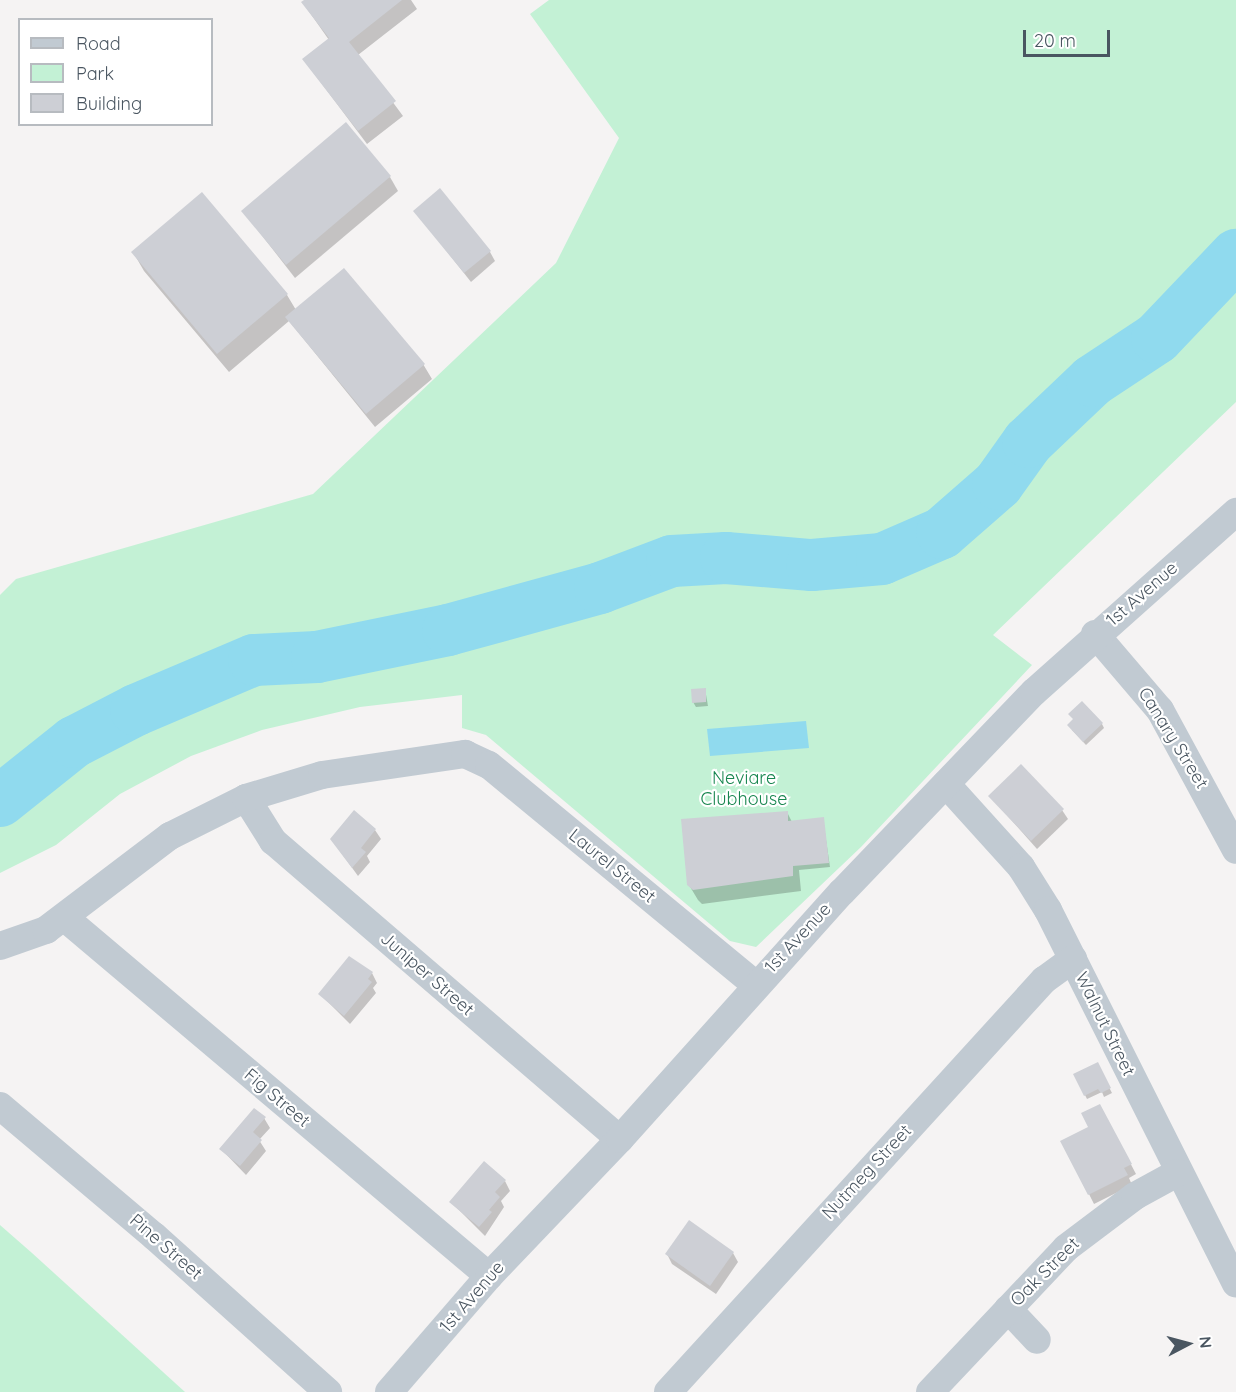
<!DOCTYPE html>
<html>
<head>
<meta charset="utf-8">
<style>
	body { margin:0 }
	#map { position:relative; width:1236px; height:1392px; overflow:hidden; background:#f5f3f3; font-family:Quicksand,sans-serif }
	div>[style] { position:absolute }
	.green>* { inset:0; background:#c3f1d5 }
	.water>* { inset:0; background:#90daee }
	.shadow>* { inset:0; background:#0003 }
	.river>* { height:52px; margin:-26px; padding:0 26px; transform-origin:26px; border-radius:26px; background:#90daee }
	.building>* { inset:0; background:#cdcfd5 }
	.street>* { height:28px; margin:-14px; padding:0 14px; transform-origin:14px; border-radius:14px; background:#c1cad2 }
	span { translate:-50% -50%; white-space:nowrap; text-align:center; line-height:1.15; -webkit-text-stroke:4.5px #fff; paint-order:stroke }
	.street-label { font-size:18px; color:#4a5661 }
	.park-label { font-size:18px; color:#17864f }
	.legend { position:absolute; left:18px; top:18px; width:195px; height:108px; box-sizing:border-box; background:#fff; border:2px solid #b7bbc0; margin:0; padding:8px 10px; list-style:none; font-size:18px; color:#4a5661 }
	.legend li { display:flex; align-items:center; gap:12px; height:30px }
	.legend b { width:30px; border:2px solid #b7bbc0 }
	.north { position:absolute; left:1158px; top:1314px; width:60px; height:60px; -webkit-text-stroke:4px #fff; paint-order:stroke; rotate:84deg; font-size:16px; font-weight:700; line-height:24px; text-align:center; color:#4a5661 }
	.north::after { content:''; display:block; margin:auto; width:21px; height:27px; background:#4a5661; clip-path:polygon(50% 0,100% 100%,50% 72%,0 100%) }
	.scale { position:absolute; left:1023px; top:30px; width:87px; height:27px; box-sizing:border-box; border:3px solid #4a5661; border-top:0; padding-left:8px; font-size:18px; line-height:21px; white-space:nowrap; color:#4a5661; -webkit-text-stroke:4px #fff; paint-order:stroke }
</style>
</head>
<body>
<div id="map">
	<div class="green">
		<div style="clip-path:polygon(549px 0,1236px 0,1236px 402px,993px 635px,1032px 665px,861px 847px,756px 947px,730px 941px,486px 735px,462px 728px,462px 695px,360px 707px,262px 730px,191px 756px,120px 794px,56px 845px,0 873px,0 595px,16px 579px,313px 494px,556px 263px,619px 138px,530px 14px)"></div>
		<div style="clip-path:polygon(0 1225px,32px 1253px,185px 1392px,0 1392px)"></div>
	</div>
	<div class="water">
		<div style="clip-path:polygon(806px 721px,809px 748px,710px 756px,707px 729px)"></div>
	</div>
	<div class="shadow">
		<div style="clip-path:polygon(306px 0,411px 0,417px 9px,358px 55px,403px 116px,367px 144px,304px 60px,329px 40px,303px 3px)"></div>
		<div style="clip-path:polygon(390px 177px,398px 191px,295px 278px,243px 211px)"></div>
		<div style="clip-path:polygon(415px 211px,490px 252px,495px 261px,471px 282px)"></div>
		<div style="clip-path:polygon(133px 252px,287px 295px,296px 310px,423px 364px,432px 379px,375px 427px,289px 321px,229px 372px,144px 271px)"></div>
		<div style="clip-path:polygon(705px 689px,708px 706px,696px 707px,693px 702px)"></div>
		<div style="clip-path:polygon(1074px 720px,1102px 724px,1104px 728px,1086px 745px,1072px 730px)"></div>
		<div style="clip-path:polygon(990px 796px,1062px 810px,1068px 819px,1037px 849px)"></div>
		<div style="clip-path:polygon(787px 812px,792px 822px,823px 819px,830px 867px,799px 870px,801px 891px,702px 904px,698px 900px,689px 885px)"></div>
		<div style="clip-path:polygon(375px 830px,381px 839px,367px 856px,370px 862px,358px 876px,332px 840px)"></div>
		<div style="clip-path:polygon(372px 973px,377px 983px,373px 988px,376px 993px,350px 1024px,320px 994px)"></div>
		<div style="clip-path:polygon(1097px 1064px,1112px 1093px,1104px 1097px,1102px 1092px,1087px 1099px,1075px 1075px)"></div>
		<div style="clip-path:polygon(1105px 1115px,1136px 1174px,1129px 1178px,1132px 1185px,1094px 1204px,1089px 1194px)"></div>
		<div style="clip-path:polygon(264px 1118px,270px 1128px,259px 1140px,266px 1151px,246px 1175px,221px 1149px)"></div>
		<div style="clip-path:polygon(505px 1181px,510px 1191px,501px 1201px,504px 1207px,485px 1236px,451px 1202px)"></div>
		<div style="clip-path:polygon(733px 1253px,738px 1262px,716px 1294px,672px 1264px,667px 1254px)"></div>
	</div>
	<div class="river">
		<div style="left:0;top:801px;width:95px;rotate:-38.6deg"></div>
		<div style="left:74px;top:742px;width:70px;rotate:-27.3deg"></div>
		<div style="left:136px;top:710px;width:128px;rotate:-23deg"></div>
		<div style="left:254px;top:660px;width:63px;rotate:-2.7deg"></div>
		<div style="left:317px;top:657px;width:134px;rotate:-11.6deg"></div>
		<div style="left:448px;top:630px;width:158px;rotate:-15.4deg"></div>
		<div style="left:600px;top:588px;width:77px;rotate:-20.6deg"></div>
		<div style="left:672px;top:561px;width:54px;rotate:-3.2deg"></div>
		<div style="left:726px;top:558px;width:86px;rotate:4.7deg"></div>
		<div style="left:812px;top:565px;width:70px;rotate:-4.9deg"></div>
		<div style="left:882px;top:559px;width:65px;rotate:-23.4deg"></div>
		<div style="left:942px;top:533px;width:74px;rotate:-41.2deg"></div>
		<div style="left:998px;top:484px;width:52px;rotate:-54.5deg"></div>
		<div style="left:1028px;top:442px;width:88px;rotate:-43.6deg"></div>
		<div style="left:1092px;top:381px;width:78px;rotate:-33.5deg"></div>
		<div style="left:1157px;top:338px;width:115px;rotate:-46.4deg"></div>
	</div>
	<div class="building">
		<div style="clip-path:polygon(304px 0,402px 0,349px 42px,396px 101px,358px 131px,302px 59px,329px 38px,301px 2px)"></div>
		<div style="clip-path:polygon(346px 122px,391px 176px,286px 265px,241px 211px)"></div>
		<div style="clip-path:polygon(440px 188px,491px 251px,464px 273px,413px 211px)"></div>
		<div style="clip-path:polygon(202px 192px,288px 294px,217px 354px,131px 252px)"></div>
		<div style="clip-path:polygon(344px 268px,425px 364px,366px 414px,285px 317px)"></div>
		<div style="clip-path:polygon(706px 688px,706px 702px,692px 703px,691px 689px)"></div>
		<div style="clip-path:polygon(1082px 701px,1103px 723px,1083px 742px,1067px 725px,1073px 719px,1068px 714px)"></div>
		<div style="clip-path:polygon(1021px 764px,1064px 809px,1031px 841px,988px 796px)"></div>
		<div style="clip-path:polygon(354px 810px,376px 829px,361px 848px,366px 852px,352px 868px,330px 839px)"></div>
		<div style="clip-path:polygon(788px 811px,788px 821px,824px 817px,829px 863px,793px 866px,793px 876px,693px 890px,687px 885px,681px 819px)"></div>
		<div style="clip-path:polygon(349px 956px,373px 972px,368px 979px,372px 982px,344px 1016px,318px 994px)"></div>
		<div style="clip-path:polygon(1098px 1062px,1111px 1088px,1101px 1093px,1098px 1089px,1084px 1096px,1073px 1074px)"></div>
		<div style="clip-path:polygon(1100px 1104px,1132px 1164px,1124px 1168px,1128px 1175px,1088px 1195px,1060px 1141px,1088px 1127px,1081px 1113px)"></div>
		<div style="clip-path:polygon(254px 1108px,266px 1117px,253px 1132px,262px 1140px,240px 1166px,219px 1149px)"></div>
		<div style="clip-path:polygon(484px 1161px,506px 1180px,495px 1192px,500px 1197px,489px 1210px,492px 1212px,479px 1227px,449px 1202px)"></div>
		<div style="clip-path:polygon(689px 1220px,734px 1252px,710px 1286px,665px 1254px)"></div>
	</div>
	<div class="street">
		<div style="left:1095px;top:634px;width:100px;rotate:49.5deg"></div>
		<div style="left:1160px;top:710px;width:159px;rotate:61.5deg"></div>
		<div style="left:946px;top:784px;width:112px;rotate:47.9deg"></div>
		<div style="left:1021px;top:867px;width:51px;rotate:57.9deg"></div>
		<div style="left:1048px;top:910px;width:418px;rotate:63.3deg"></div>
		<div style="left:246px;top:798px;width:51px;rotate:57.9deg"></div>
		<div style="left:273px;top:841px;width:457px;rotate:40.7deg"></div>
		<div style="left:65px;top:918px;width:555px;rotate:40.18deg"></div>
		<div style="left:0;top:946px;width:49px;rotate:-19.2deg"></div>
		<div style="left:46px;top:930px;width:156px;rotate:-37.2deg"></div>
		<div style="left:170px;top:836px;width:85px;rotate:-26.6deg"></div>
		<div style="left:246px;top:798px;width:79px;rotate:-16.8deg"></div>
		<div style="left:322px;top:775px;width:145px;rotate:-8.4deg"></div>
		<div style="left:465px;top:754px;width:26px;rotate:25deg"></div>
		<div style="left:489px;top:765px;width:345px;rotate:39.5deg"></div>
		<div style="left:0;top:1106px;width:202px;rotate:40.2deg"></div>
		<div style="left:154px;top:1236px;width:234px;rotate:41.9deg"></div>
		<div style="left:1008px;top:1309px;width:42px;rotate:46.9deg"></div>
		<div style="left:389px;top:1392px;width:153px;rotate:-49.2deg"></div>
		<div style="left:489px;top:1276px;width:190px;rotate:-46.3deg"></div>
		<div style="left:620px;top:1139px;width:332px;rotate:-48.1deg"></div>
		<div style="left:842px;top:892px;width:277px;rotate:-46.2deg"></div>
		<div style="left:1034px;top:692px;width:271px;rotate:-41.7deg"></div>
		<div style="left:668px;top:1392px;width:558px;rotate:-47.62deg"></div>
		<div style="left:1044px;top:980px;width:36px;rotate:-36deg"></div>
		<div style="left:930px;top:1392px;width:198px;rotate:-46.6deg"></div>
		<div style="left:1066px;top:1248px;width:86px;rotate:-37deg"></div>
		<div style="left:1135px;top:1196px;width:48px;rotate:-28.7deg"></div>
	</div>
	<div class="street-label">
		<span style="left:1142px;top:594px;rotate:-41deg">1st Avenue</span>
		<span style="left:1173px;top:738px;rotate:58deg">Canary Street</span>
		<span style="left:612px;top:866px;rotate:39deg">Laurel Street</span>
		<span style="left:798px;top:938px;rotate:-47deg">1st Avenue</span>
		<span style="left:427px;top:974px;rotate:41deg">Juniper Street</span>
		<span style="left:1105px;top:1024px;rotate:64deg">Walnut Street</span>
		<span style="left:277px;top:1098px;rotate:40deg">Fig Street</span>
		<span style="left:867px;top:1172px;rotate:-47deg">Nutmeg Street</span>
		<span style="left:166px;top:1247px;rotate:41deg">Pine Street</span>
		<span style="left:1045px;top:1272px;rotate:-45deg">Oak Street</span>
		<span style="left:472px;top:1297px;rotate:-49deg">1st Avenue</span>
	</div>
	<div class="park-label">
		<span style="left:744px;top:789px">Neviare<br>Clubhouse</span>
	</div>
	<ul class="legend">
	<li><b style="height:8px;background:#c1cad2"></b>Road</li>
	<li><b style="height:16px;background:#c3f1d5"></b>Park</li>
	<li><b style="height:16px;background:#cdcfd5"></b>Building</li>
	</ul>
	<div class="north">N</div>
	<div class="scale">20 m</div>
</div>
</body>
</html>
